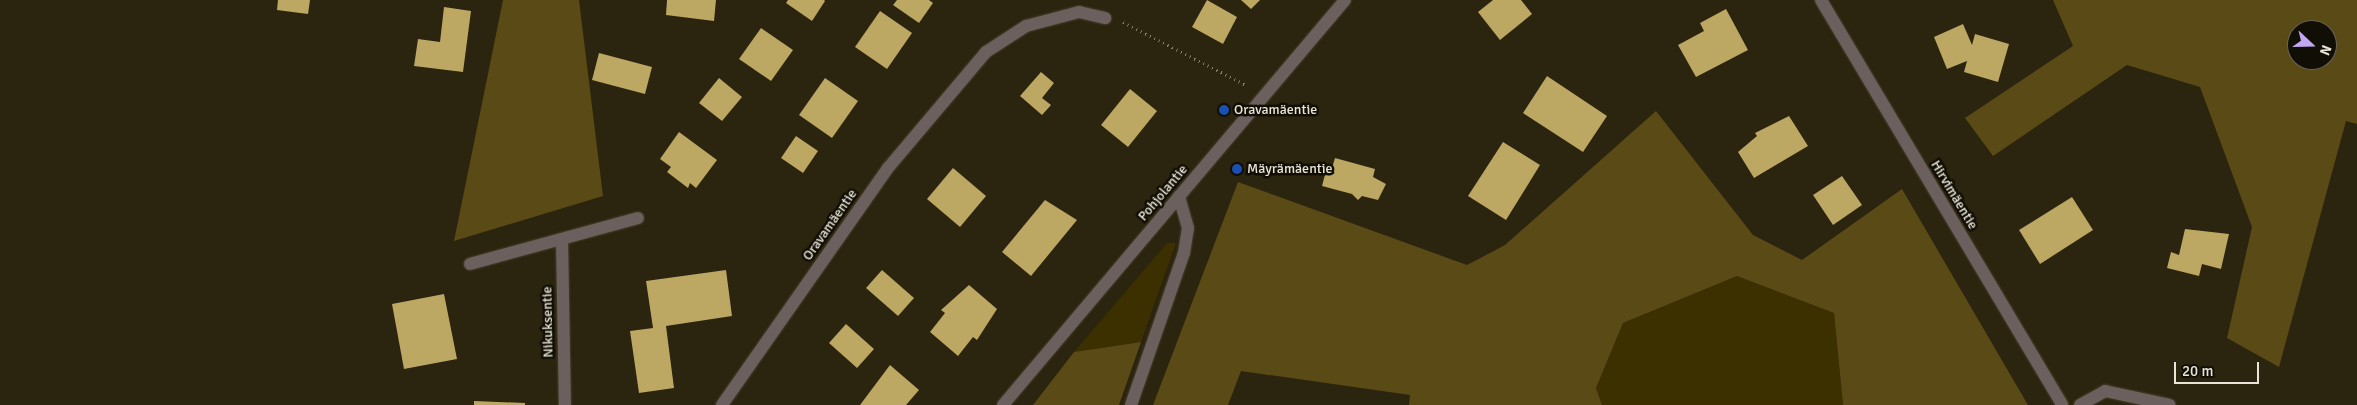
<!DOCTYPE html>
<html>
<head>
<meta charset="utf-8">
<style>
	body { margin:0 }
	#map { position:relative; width:2357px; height:405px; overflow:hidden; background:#2b240e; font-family:Signika,sans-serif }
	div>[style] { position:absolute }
	.green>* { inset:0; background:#3c2f00 }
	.forest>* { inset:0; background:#5a4a15 }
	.building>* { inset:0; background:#bca763 }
	.path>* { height:3px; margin-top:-1.5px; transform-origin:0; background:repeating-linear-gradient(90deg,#86806f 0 1px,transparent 0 5px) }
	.roads { filter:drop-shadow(0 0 1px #463f2a) drop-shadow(0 0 1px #463f2a) }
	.minor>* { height:12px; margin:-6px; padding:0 6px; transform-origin:6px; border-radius:6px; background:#6c605e }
	.dots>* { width:14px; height:14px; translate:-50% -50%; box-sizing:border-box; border:2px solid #110e05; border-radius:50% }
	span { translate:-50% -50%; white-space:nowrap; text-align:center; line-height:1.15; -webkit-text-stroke:5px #110e05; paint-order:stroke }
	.poi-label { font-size:14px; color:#e9e4d7 }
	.left { translate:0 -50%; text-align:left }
	.street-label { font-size:14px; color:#e9e4d7 }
	.north { position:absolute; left:2287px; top:20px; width:50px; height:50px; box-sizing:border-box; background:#110e05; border:1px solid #676459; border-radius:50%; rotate:111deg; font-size:14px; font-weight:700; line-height:20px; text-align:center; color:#e9e4d7 }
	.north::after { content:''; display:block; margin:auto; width:18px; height:22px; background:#c2a7f2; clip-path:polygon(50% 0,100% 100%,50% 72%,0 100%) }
	.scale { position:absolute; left:2174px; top:362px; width:85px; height:22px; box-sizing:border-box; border:2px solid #e9e4d7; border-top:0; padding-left:6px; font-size:15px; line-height:18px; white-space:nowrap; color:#e9e4d7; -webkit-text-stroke:4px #110e05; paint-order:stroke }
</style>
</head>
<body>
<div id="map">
	<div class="green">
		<div style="clip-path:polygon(1167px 243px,1176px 243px,1141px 342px,1074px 352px)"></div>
		<div style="clip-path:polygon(1737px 276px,1834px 313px,1843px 405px,1602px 405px,1596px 388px,1623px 323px)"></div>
	</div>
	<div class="forest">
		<div style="clip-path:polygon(503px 0,579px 0,603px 196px,454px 241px)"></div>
		<div style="clip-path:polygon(evenodd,2053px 0,2357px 0,2357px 124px,2346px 121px,2279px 367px,2227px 338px,2252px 227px,2200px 87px,2127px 65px,1993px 156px,1965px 118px,2073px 46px,2053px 0,2297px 30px,2327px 30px,2327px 60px,2297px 60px,2297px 30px)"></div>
		<div style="clip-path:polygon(1656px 111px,1753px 235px,1802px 260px,1902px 189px,2028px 405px,1843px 405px,1834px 313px,1737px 276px,1623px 323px,1596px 388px,1602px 405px,1409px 405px,1410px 395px,1241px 371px,1228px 405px,1153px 405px,1238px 182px,1467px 265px,1505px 245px)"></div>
		<div style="clip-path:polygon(1141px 342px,1119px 405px,1033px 405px,1074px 352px)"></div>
	</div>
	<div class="building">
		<div style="clip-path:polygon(278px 0,310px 0,308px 14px,277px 10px)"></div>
		<div style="clip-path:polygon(667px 0,716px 0,714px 21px,666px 15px)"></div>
		<div style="clip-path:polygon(788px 0,824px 0,825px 1px,812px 21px,786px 3px)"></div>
		<div style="clip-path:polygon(897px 0,929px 0,933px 3px,919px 23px,893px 5px)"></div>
		<div style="clip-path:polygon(1207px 0,1237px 17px,1223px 44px,1192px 27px)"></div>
		<div style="clip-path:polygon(1241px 0,1260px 0,1251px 9px)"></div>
		<div style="clip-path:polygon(1493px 0,1521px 0,1532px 14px,1500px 40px,1478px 12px)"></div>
		<div style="clip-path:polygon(444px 7px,471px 11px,463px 72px,414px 66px,418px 39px,440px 42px)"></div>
		<div style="clip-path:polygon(1726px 9px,1748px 50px,1696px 77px,1678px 45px,1704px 31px,1700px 23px)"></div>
		<div style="clip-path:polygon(880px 11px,912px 33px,887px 69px,855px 47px)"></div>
		<div style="clip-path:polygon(1963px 24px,1972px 45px,1975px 34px,2009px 44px,1998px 82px,1964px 72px,1967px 61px,1947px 69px,1934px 37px)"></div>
		<div style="clip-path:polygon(761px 28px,793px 50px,771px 81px,739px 59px)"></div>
		<div style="clip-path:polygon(599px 53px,652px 67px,645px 94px,592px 80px)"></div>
		<div style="clip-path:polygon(1041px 72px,1054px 83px,1042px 98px,1051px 105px,1042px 115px,1020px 96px)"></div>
		<div style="clip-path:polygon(1547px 76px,1607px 116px,1583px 152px,1523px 113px)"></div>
		<div style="clip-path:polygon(719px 78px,742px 97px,722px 121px,699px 103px)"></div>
		<div style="clip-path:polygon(825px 78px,858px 101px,832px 138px,799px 115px)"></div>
		<div style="clip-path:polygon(1130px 89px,1157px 111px,1128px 147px,1101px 125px)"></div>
		<div style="clip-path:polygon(1789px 116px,1808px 146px,1754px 178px,1738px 152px,1757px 136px,1755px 133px)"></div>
		<div style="clip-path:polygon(679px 132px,717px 160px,696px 188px,690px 183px,688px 188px,667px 172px,671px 167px,660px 159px)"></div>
		<div style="clip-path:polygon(796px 136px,818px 151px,803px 173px,781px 158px)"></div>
		<div style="clip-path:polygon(1503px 142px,1540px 165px,1506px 220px,1468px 196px)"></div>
		<div style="clip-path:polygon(1335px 158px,1375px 169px,1373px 177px,1386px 184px,1378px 200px,1362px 196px,1358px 200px,1352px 194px,1322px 186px,1327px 167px,1332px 168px)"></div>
		<div style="clip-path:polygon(953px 168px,986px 196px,960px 227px,927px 199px)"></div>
		<div style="clip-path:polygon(1842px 176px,1862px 205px,1833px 225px,1813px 195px)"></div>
		<div style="clip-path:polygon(2072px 197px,2093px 230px,2040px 264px,2019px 230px)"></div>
		<div style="clip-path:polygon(1045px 200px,1077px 220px,1031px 276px,1002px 252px)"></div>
		<div style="clip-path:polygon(2185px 229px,2229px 234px,2221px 269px,2202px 264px,2199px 276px,2167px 268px,2171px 252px,2179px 255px)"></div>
		<div style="clip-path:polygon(726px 270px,732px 316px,666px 326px,674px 388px,639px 393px,630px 331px,653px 328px,646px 281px)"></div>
		<div style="clip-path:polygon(882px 270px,914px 298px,898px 316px,866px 288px)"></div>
		<div style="clip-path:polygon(969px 285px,997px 309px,977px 340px,973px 337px,958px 356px,930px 332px,945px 313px,941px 310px)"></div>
		<div style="clip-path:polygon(444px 294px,457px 359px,404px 369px,392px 304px)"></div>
		<div style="clip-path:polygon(846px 324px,874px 349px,857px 368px,829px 343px)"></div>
		<div style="clip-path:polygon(890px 365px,919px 390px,906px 405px,860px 405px)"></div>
		<div style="clip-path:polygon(474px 401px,525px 403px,525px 405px,474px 405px)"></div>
	</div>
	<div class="path">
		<div style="left:1123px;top:22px;width:138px;rotate:27.1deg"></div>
	</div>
	<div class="roads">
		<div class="minor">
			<div style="left:1821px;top:0;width:471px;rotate:59.2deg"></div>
			<div style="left:562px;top:239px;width:166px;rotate:89deg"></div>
			<div style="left:470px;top:264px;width:174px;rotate:-15.3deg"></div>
			<div style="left:722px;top:405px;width:289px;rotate:-55deg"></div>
			<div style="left:888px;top:168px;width:152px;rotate:-49.8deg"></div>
			<div style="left:986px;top:52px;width:48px;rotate:-33deg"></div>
			<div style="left:1026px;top:26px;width:55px;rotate:-14.8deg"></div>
			<div style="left:1079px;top:12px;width:27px;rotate:13deg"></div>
			<div style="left:1003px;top:405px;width:530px;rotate:-49.82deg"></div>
			<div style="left:1131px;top:405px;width:161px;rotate:-70.8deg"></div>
			<div style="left:1184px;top:253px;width:25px;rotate:-81deg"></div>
			<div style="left:1188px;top:228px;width:33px;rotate:-106deg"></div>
			<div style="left:2080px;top:405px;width:29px;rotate:-29deg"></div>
			<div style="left:2105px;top:391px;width:66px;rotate:12.2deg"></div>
		</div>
	</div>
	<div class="dots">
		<div style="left:1224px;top:110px;background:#1a4fb4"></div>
		<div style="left:1237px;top:169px;background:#1a4fb4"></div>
	</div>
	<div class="poi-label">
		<span class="left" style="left:1234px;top:110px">Oravamäentie</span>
		<span class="left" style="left:1247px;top:169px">Mäyrämäentie</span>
	</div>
	<div class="street-label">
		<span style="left:1163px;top:193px;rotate:-50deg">Pohjolantie</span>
		<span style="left:1954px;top:195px;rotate:59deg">Hirvimäentie</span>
		<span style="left:830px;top:225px;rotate:-55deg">Oravamäentie</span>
		<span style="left:548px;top:322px;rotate:-91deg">Nikuksentie</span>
	</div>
	<div class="north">N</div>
	<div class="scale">20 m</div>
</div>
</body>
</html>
